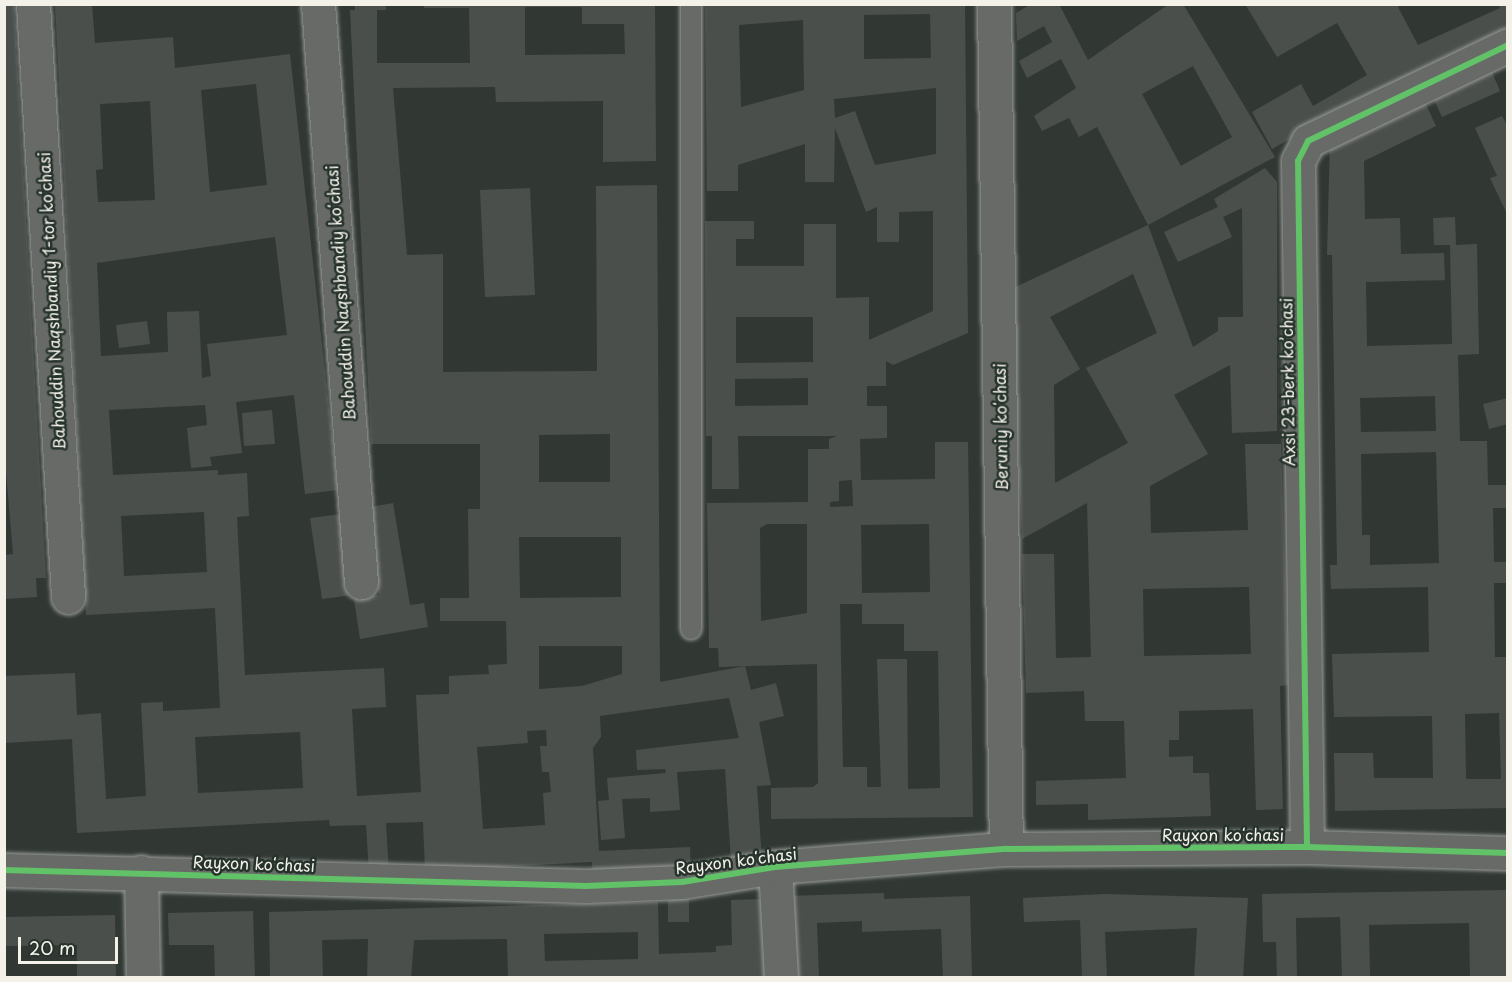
<!DOCTYPE html>
<html>
<head>
<meta charset="utf-8">
<style>
	body { margin:0 }
	#map { position:relative; width:1512px; height:982px; overflow:hidden; background:#313834; font-family:"Playpen Sans",sans-serif }
	div>[style] { position:absolute }
	.building>* { inset:0; background:#4a4f4c }
	.roads { filter:drop-shadow(0 0 2px #9a9d99) drop-shadow(0 0 2px #9a9d99) }
	.service>* { height:20px; margin:-10px; padding:0 10px; transform-origin:10px; border-radius:10px; background:#676a66 }
	.minor>* { height:33px; margin:-16.5px; padding:0 16.5px; transform-origin:16.5px; border-radius:16.5px; background:#676a66 }
	.cycleway>* { height:6px; margin:-3px; padding:0 3px; transform-origin:3px; border-radius:3px; background:#61c268 }
	span { translate:-50% -50%; white-space:nowrap; text-align:center; line-height:1.15; -webkit-text-stroke:5px #26332d; paint-order:stroke }
	.street-label { font-size:16px; color:#f4f1e8 }
	.frame { position:absolute; inset:0; border:6px solid #f4f1e8; pointer-events:none }
	.scale { position:absolute; left:18px; top:937px; width:100px; height:27px; box-sizing:border-box; border:3px solid #f4f1e8; border-top:0; padding-left:8px; font-size:18px; line-height:21px; white-space:nowrap; color:#f4f1e8; -webkit-text-stroke:4px #26332d; paint-order:stroke }
</style>
</head>
<body>
<div id="map">
	<div class="building">
		<div style="clip-path:polygon(4px 4px,14px 4px,46px 578px,36px 578px,37px 597px,5px 599px,5px 555px,13px 554px,4px 448px)"></div>
		<div style="clip-path:polygon(evenodd,55px 4px,92px 4px,95px 43px,173px 37px,175px 68px,290px 54px,338px 490px,305px 494px,294px 395px,236px 402px,242px 453px,210px 457px,212px 466px,191px 468px,187px 428px,207px 425px,205px 405px,109px 410px,113px 475px,218px 470px,218px 475px,247px 473px,249px 516px,237px 517px,245px 675px,384px 668px,386px 707px,352px 709px,357px 796px,421px 792px,416px 695px,449px 694px,449px 676px,489px 674px,488px 665px,507px 664px,506px 621px,440px 621px,440px 598px,469px 598px,468px 509px,480px 509px,480px 444px,371px 444px,350px 10px,355px 10px,355px 4px,386px 4px,386px 10px,377px 10px,377px 63px,470px 63px,469px 8px,424px 8px,424px 4px,655px 4px,656px 161px,603px 162px,603px 101px,496px 102px,495px 87px,393px 88px,407px 255px,443px 254px,443px 372px,597px 371px,596px 186px,657px 185px,660px 682px,745px 666px,751px 690px,776px 683px,784px 716px,759px 722px,771px 785px,757px 786px,762px 860px,731px 862px,725px 769px,677px 772px,680px 810px,650px 812px,650px 798px,622px 799px,625px 838px,601px 840px,598px 801px,609px 800px,607px 778px,666px 773px,665px 769px,637px 770px,636px 750px,739px 738px,729px 698px,600px 716px,601px 737px,593px 748px,599px 851px,690px 847px,691px 875px,593px 881px,592px 862px,425px 871px,423px 822px,386px 823px,389px 872px,369px 873px,366px 825px,330px 826px,329px 820px,77px 833px,72px 739px,4px 743px,4px 676px,75px 673px,77px 715px,101px 713px,106px 799px,146px 796px,141px 703px,163px 702px,163px 711px,220px 708px,215px 608px,86px 615px,55px 4px,525px 7px,582px 7px,582px 24px,624px 24px,625px 54px,525px 55px,525px 7px,55px 4px,256px 84px,267px 185px,210px 192px,201px 90px,256px 84px,55px 4px,150px 101px,155px 200px,98px 202px,96px 170px,103px 169px,100px 104px,150px 101px,55px 4px,275px 237px,287px 335px,207px 344px,211px 376px,202px 378px,199px 311px,167px 312px,168px 352px,101px 356px,97px 263px,275px 237px,55px 4px,610px 434px,610px 482px,539px 482px,539px 435px,610px 434px,55px 4px,204px 512px,207px 572px,124px 576px,121px 516px,204px 512px,55px 4px,519px 537px,621px 537px,621px 597px,520px 598px,519px 537px,55px 4px,539px 646px,622px 646px,622px 674px,582px 686px,539px 689px,539px 646px,55px 4px,546px 730px,547px 746px,540px 746px,542px 772px,549px 772px,551px 792px,543px 793px,545px 825px,483px 829px,477px 747px,528px 743px,527px 731px,546px 730px,55px 4px,300px 732px,303px 788px,198px 793px,195px 737px,300px 732px)"></div>
		<div style="clip-path:polygon(evenodd,705px 4px,965px 4px,968px 333px,893px 365px,886px 361px,886px 386px,867px 386px,867px 406px,887px 406px,887px 438px,860px 439px,861px 480px,935px 479px,935px 442px,968px 442px,973px 817px,771px 819px,771px 788px,813px 787px,818px 783px,817px 664px,719px 667px,718px 648px,709px 648px,707px 503px,808px 502px,808px 449px,829px 449px,829px 439px,837px 436px,738px 436px,739px 489px,712px 489px,712px 436px,706px 436px,705px 221px,754px 221px,754px 239px,736px 239px,736px 266px,804px 266px,804px 224px,836px 224px,836px 298px,869px 297px,869px 340px,933px 311px,933px 211px,899px 212px,899px 242px,877px 242px,877px 207px,866px 212px,835px 128px,834px 182px,805px 182px,805px 144px,738px 165px,738px 191px,707px 191px,705px 4px,930px 14px,931px 58px,864px 59px,864px 15px,930px 14px,705px 4px,803px 20px,804px 90px,741px 107px,739px 25px,803px 20px,705px 4px,936px 88px,936px 154px,875px 165px,855px 111px,835px 118px,834px 99px,936px 88px,705px 4px,736px 317px,813px 317px,813px 362px,736px 363px,736px 317px,705px 4px,808px 378px,808px 405px,735px 406px,735px 379px,808px 378px,705px 4px,852px 480px,853px 506px,830px 507px,830px 502px,839px 501px,839px 481px,852px 480px,705px 4px,767px 524px,807px 524px,807px 613px,761px 621px,760px 528px,767px 524px,705px 4px,929px 524px,930px 592px,862px 593px,861px 525px,929px 524px,705px 4px,840px 604px,862px 604px,862px 624px,904px 624px,904px 651px,938px 651px,940px 788px,908px 789px,907px 659px,877px 659px,881px 787px,867px 787px,867px 767px,843px 767px,840px 604px)"></div>
		<div style="clip-path:polygon(evenodd,1031px 4px,1059px 4px,1088px 60px,1169px 4px,1183px 4px,1275px 157px,1148px 225px,1097px 127px,1079px 137px,1069px 118px,1042px 131px,1034px 116px,1076px 88px,1061px 59px,1027px 78px,1019px 61px,1052px 42px,1044px 26px,1017px 41px,1016px 13px,1031px 4px,1193px 66px,1232px 137px,1181px 166px,1142px 94px,1193px 66px)"></div>
		<div style="clip-path:polygon(1245px 4px,1402px 4px,1398px 7px,1418px 45px,1500px 8px,1498px 4px,1508px 4px,1508px 40px,1322px 121px,1272px 149px,1252px 112px,1301px 84px,1313px 106px,1367px 75px,1337px 23px,1277px 57px)"></div>
		<div style="clip-path:polygon(1488px 63px,1500px 91px,1442px 117px,1429px 89px)"></div>
		<div style="clip-path:polygon(evenodd,1421px 94px,1436px 126px,1364px 161px,1365px 219px,1400px 218px,1401px 254px,1444px 253px,1445px 280px,1366px 282px,1367px 346px,1452px 344px,1450px 245px,1434px 245px,1433px 218px,1455px 217px,1456px 245px,1477px 244px,1479px 354px,1458px 355px,1460px 441px,1487px 441px,1488px 485px,1508px 485px,1508px 508px,1493px 508px,1494px 562px,1508px 562px,1508px 583px,1494px 583px,1495px 657px,1508px 657px,1508px 808px,1335px 811px,1334px 753px,1373px 753px,1374px 778px,1433px 778px,1432px 716px,1334px 717px,1332px 654px,1429px 652px,1428px 587px,1331px 589px,1330px 565px,1337px 565px,1332px 255px,1327px 255px,1330px 139px,1421px 94px,1435px 396px,1436px 431px,1361px 432px,1360px 398px,1435px 396px,1421px 94px,1436px 452px,1439px 563px,1370px 565px,1370px 535px,1362px 535px,1361px 454px,1436px 452px,1421px 94px,1499px 713px,1501px 779px,1466px 779px,1465px 714px,1499px 713px)"></div>
		<div style="clip-path:polygon(1502px 116px,1508px 127px,1508px 216px,1490px 178px,1497px 176px,1475px 128px)"></div>
		<div style="clip-path:polygon(evenodd,1265px 168px,1277px 182px,1277px 431px,1232px 433px,1230px 365px,1174px 395px,1208px 454px,1150px 486px,1151px 533px,1248px 530px,1245px 444px,1281px 444px,1288px 685px,1280px 686px,1283px 809px,1256px 810px,1253px 709px,1179px 711px,1179px 740px,1169px 740px,1169px 757px,1193px 756px,1193px 773px,1209px 773px,1211px 816px,1088px 820px,1088px 804px,1036px 805px,1036px 781px,1126px 778px,1124px 721px,1085px 721px,1084px 691px,1026px 693px,1022px 554px,1054px 554px,1056px 658px,1091px 657px,1087px 503px,1022px 539px,1011px 289px,1148px 225px,1193px 347px,1218px 331px,1218px 317px,1243px 317px,1242px 208px,1223px 217px,1232px 237px,1178px 262px,1164px 232px,1218px 207px,1214px 199px,1265px 168px,1133px 274px,1157px 333px,1086px 368px,1128px 443px,1055px 483px,1054px 385px,1080px 369px,1050px 317px,1133px 274px,1265px 168px,1249px 587px,1251px 654px,1144px 656px,1143px 589px,1249px 587px)"></div>
		<div style="clip-path:polygon(530px 188px,535px 295px,485px 297px,480px 190px)"></div>
		<div style="clip-path:polygon(147px 321px,150px 344px,119px 348px,116px 325px)"></div>
		<div style="clip-path:polygon(1508px 398px,1508px 424px,1489px 429px,1483px 404px)"></div>
		<div style="clip-path:polygon(272px 410px,275px 444px,244px 446px,242px 413px)"></div>
		<div style="clip-path:polygon(393px 503px,410px 605px,424px 603px,428px 627px,360px 639px,354px 599px,379px 595px,364px 508px)"></div>
		<div style="clip-path:polygon(342px 514px,353px 595px,322px 599px,310px 518px)"></div>
		<div style="clip-path:polygon(1508px 890px,1508px 978px,1470px 978px,1469px 923px,1369px 925px,1370px 978px,1342px 978px,1340px 917px,1296px 918px,1297px 978px,1277px 978px,1276px 942px,1263px 942px,1262px 894px)"></div>
		<div style="clip-path:polygon(884px 893px,884px 899px,970px 896px,972px 978px,943px 978px,941px 929px,862px 932px,862px 921px,817px 923px,819px 978px,788px 978px,785px 896px)"></div>
		<div style="clip-path:polygon(1104px 894px,1248px 898px,1243px 978px,1194px 978px,1197px 928px,1105px 932px,1107px 978px,1082px 978px,1080px 920px,1024px 922px,1023px 898px)"></div>
		<div style="clip-path:polygon(668px 899px,689px 899px,689px 922px,668px 922px)"></div>
		<div style="clip-path:polygon(evenodd,767px 899px,769px 978px,508px 978px,507px 939px,414px 940px,411px 978px,367px 978px,368px 939px,322px 940px,323px 978px,270px 978px,269px 912px,658px 902px,659px 954px,716px 952px,716px 946px,732px 945px,731px 900px,767px 899px,638px 932px,638px 959px,545px 961px,544px 934px,638px 932px)"></div>
		<div style="clip-path:polygon(253px 911px,255px 978px,215px 978px,214px 945px,169px 945px,168px 913px)"></div>
		<div style="clip-path:polygon(115px 915px,116px 978px,77px 978px,77px 945px,4px 946px,4px 917px)"></div>
	</div>
	<div class="roads">
		<div class="service">
			<div style="left:691px;top:4px;width:625px;rotate:90deg"></div>
		</div>
		<div class="minor">
			<div style="left:33px;top:4px;width:594px;rotate:86.62deg"></div>
			<div style="left:318px;top:4px;width:580px;rotate:85.75deg"></div>
			<div style="left:994px;top:4px;width:845px;rotate:89.19deg"></div>
			<div style="left:1307px;top:847px;width:686px;rotate:-90.75deg"></div>
			<div style="left:1298px;top:161px;width:22px;rotate:-63deg"></div>
			<div style="left:1308px;top:141px;width:222px;rotate:-25.6deg"></div>
			<div style="left:775px;top:867px;width:111px;rotate:86.9deg"></div>
			<div style="left:4px;top:870px;width:582px;rotate:1.57deg"></div>
			<div style="left:586px;top:886px;width:96px;rotate:-2.4deg"></div>
			<div style="left:682px;top:882px;width:94px;rotate:-9.2deg"></div>
			<div style="left:775px;top:867px;width:232px;rotate:-4.5deg"></div>
			<div style="left:1006px;top:849px;width:301px;rotate:-0.4deg"></div>
			<div style="left:1307px;top:847px;width:201px;rotate:1.7deg"></div>
			<div style="left:141px;top:872px;width:106px;rotate:88.9deg"></div>
		</div>
	</div>
	<div class="cycleway">
		<div style="left:1307px;top:847px;width:686px;rotate:-90.75deg"></div>
		<div style="left:1298px;top:161px;width:22px;rotate:-63deg"></div>
		<div style="left:1308px;top:141px;width:222px;rotate:-25.6deg"></div>
		<div style="left:4px;top:870px;width:582px;rotate:1.57deg"></div>
		<div style="left:586px;top:886px;width:96px;rotate:-2.4deg"></div>
		<div style="left:682px;top:882px;width:94px;rotate:-9.2deg"></div>
		<div style="left:775px;top:867px;width:232px;rotate:-4.5deg"></div>
		<div style="left:1006px;top:849px;width:301px;rotate:-0.4deg"></div>
		<div style="left:1307px;top:847px;width:201px;rotate:1.7deg"></div>
	</div>
	<div class="street-label">
		<span style="left:340px;top:293px;rotate:-94deg">Bahouddin Naqshbandiy koʻchasi</span>
		<span style="left:51px;top:301px;rotate:-93deg">Bahouddin Naqshbandiy 1-tor koʻchasi</span>
		<span style="left:1287px;top:382px;rotate:-91deg">Аxsi 23-berk koʼchasi</span>
		<span style="left:1000px;top:427px;rotate:-91deg">Beruniy koʻchasi</span>
		<span style="left:1223px;top:834px">Rayxon koʻchasi</span>
		<span style="left:736px;top:860px;rotate:-7deg">Rayxon koʻchasi</span>
		<span style="left:254px;top:863px;rotate:2deg">Rayxon koʻchasi</span>
	</div>
	<div class="frame"></div>
	<div class="scale">20 m</div>
</div>
</body>
</html>
